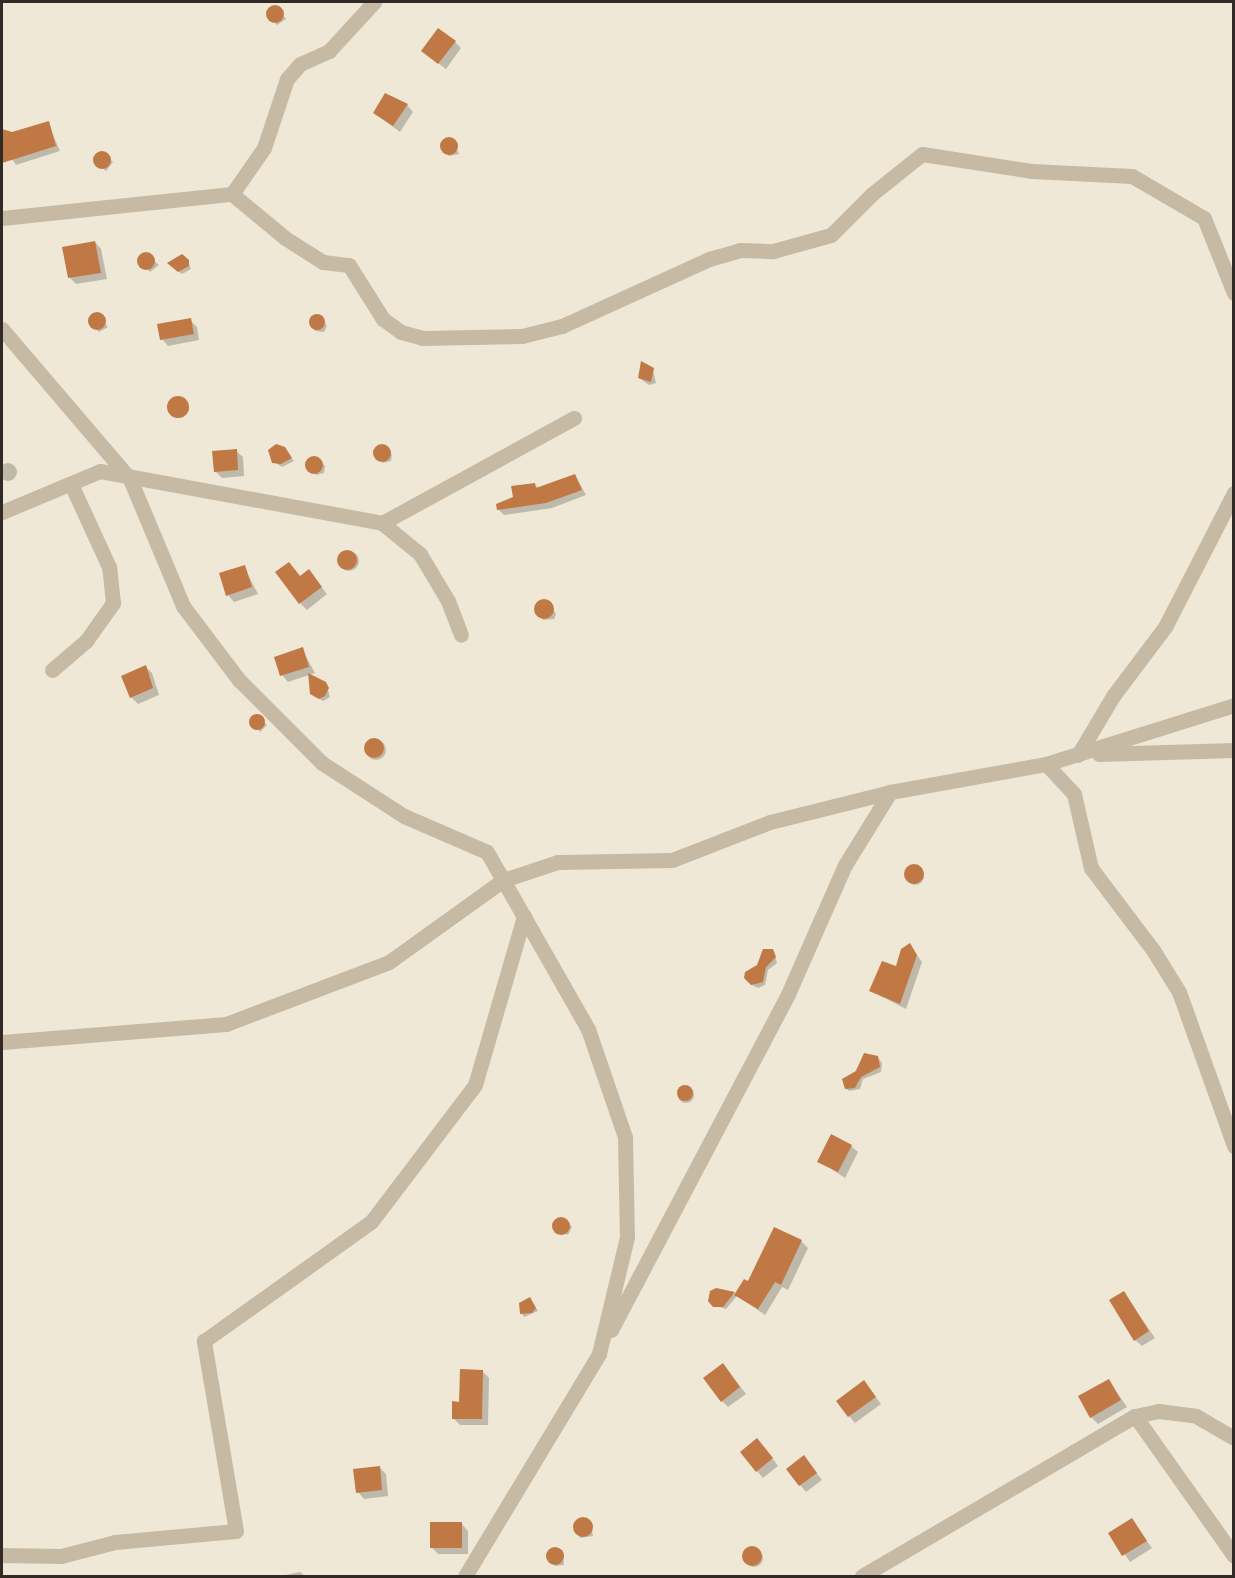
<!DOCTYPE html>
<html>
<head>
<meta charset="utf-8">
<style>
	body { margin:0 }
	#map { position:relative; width:1235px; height:1578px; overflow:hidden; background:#efe8d7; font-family:Arial,sans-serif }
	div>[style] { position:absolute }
	.shadow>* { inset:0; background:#0003 }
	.round { border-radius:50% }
	.building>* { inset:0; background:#c07944 }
	.minor>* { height:15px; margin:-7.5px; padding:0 7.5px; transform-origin:7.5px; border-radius:7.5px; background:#c6baa4 }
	span { translate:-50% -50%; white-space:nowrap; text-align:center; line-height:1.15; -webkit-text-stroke:6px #f7f2e3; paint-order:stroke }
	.frame { position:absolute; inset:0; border:3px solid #322b25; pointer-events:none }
</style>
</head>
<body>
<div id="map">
	<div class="shadow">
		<div style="clip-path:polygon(275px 6px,286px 19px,277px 25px,268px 14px)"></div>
		<div style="clip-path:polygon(455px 42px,461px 48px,446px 69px,430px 57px)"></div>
		<div style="clip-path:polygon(407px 105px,413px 112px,400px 132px,374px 113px)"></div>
		<div style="clip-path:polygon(48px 123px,60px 151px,16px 165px,2px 145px,4px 134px)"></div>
		<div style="clip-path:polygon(453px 139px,459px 154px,449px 156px,442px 148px,444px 141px)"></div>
		<div style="clip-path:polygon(101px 152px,113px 162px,106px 171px,95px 162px)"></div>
		<div style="clip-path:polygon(95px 242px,101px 249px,107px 279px,76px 284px,70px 278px)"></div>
		<div style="clip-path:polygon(146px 254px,159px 265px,150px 272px,138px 261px)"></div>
		<div style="clip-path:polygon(188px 261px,191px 269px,182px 274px,169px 264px)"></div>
		<div style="clip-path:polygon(98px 314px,108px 327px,99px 332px,90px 321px)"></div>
		<div style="clip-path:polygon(321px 317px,327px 326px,324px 332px,315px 331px,311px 318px)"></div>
		<div style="clip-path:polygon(190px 320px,197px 327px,199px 340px,168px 346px,162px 339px)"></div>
		<div style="clip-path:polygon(653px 369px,656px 383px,649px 385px,639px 378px)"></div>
		<div class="round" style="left:169px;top:398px;width:20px;height:20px"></div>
		<div style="clip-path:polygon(279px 446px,294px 461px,282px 467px,271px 460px,271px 448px)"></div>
		<div style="clip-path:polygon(382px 446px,392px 455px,391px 461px,383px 463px,375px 451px)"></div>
		<div style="clip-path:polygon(236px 451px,243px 457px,244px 476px,222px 478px,215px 471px)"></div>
		<div style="clip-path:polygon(317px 458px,325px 466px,324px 473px,316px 475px,306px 462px)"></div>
		<div class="round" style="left:-1px;top:463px;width:18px;height:18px"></div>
		<div style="clip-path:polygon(575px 475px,586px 495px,552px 508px,504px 515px,499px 510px,534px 484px,539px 489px)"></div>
		<div class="round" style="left:339px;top:551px;width:20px;height:20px"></div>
		<div style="clip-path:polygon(289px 564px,301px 577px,309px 571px,327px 594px,307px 610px,300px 603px)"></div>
		<div style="clip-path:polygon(244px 567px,258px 594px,234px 602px,228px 595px)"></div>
		<div style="clip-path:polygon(549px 603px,556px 614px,554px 619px,543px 620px,537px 605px)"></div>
		<div style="clip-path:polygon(302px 649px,315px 673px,288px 682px,282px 675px)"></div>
		<div style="clip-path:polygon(146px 667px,152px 673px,159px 695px,138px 704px,131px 697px)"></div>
		<div style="clip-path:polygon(326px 683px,330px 697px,323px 701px,312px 694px)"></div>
		<div style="clip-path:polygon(256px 715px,267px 725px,260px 732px,251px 721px)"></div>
		<div class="round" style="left:366px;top:740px;width:20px;height:20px"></div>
		<div class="round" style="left:906px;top:867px;width:18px;height:18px"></div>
		<div style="clip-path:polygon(910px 945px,922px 962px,906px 1009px,871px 991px,897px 968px)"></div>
		<div style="clip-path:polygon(773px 950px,777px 963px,768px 970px,765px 985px,758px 988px,750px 984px,759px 966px)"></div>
		<div style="clip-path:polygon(865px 1054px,878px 1058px,882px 1063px,881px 1072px,863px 1079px,860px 1089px,849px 1091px,846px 1088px)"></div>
		<div class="round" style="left:678px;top:1087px;width:16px;height:16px"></div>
		<div style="clip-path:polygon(851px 1146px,858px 1152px,845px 1178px,819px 1161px)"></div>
		<div style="clip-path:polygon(560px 1219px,565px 1219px,572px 1227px,568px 1235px,555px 1229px)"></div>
		<div style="clip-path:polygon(801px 1241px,808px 1248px,788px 1290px,782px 1287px,765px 1315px,737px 1296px,726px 1309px,711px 1304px,713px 1291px,736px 1295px)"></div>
		<div style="clip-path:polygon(1124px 1293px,1155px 1338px,1142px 1346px,1135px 1340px)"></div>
		<div style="clip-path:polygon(532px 1302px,538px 1311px,524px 1317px,522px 1314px)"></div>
		<div style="clip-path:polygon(482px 1371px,489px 1378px,488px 1425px,460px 1425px,453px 1418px)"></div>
		<div style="clip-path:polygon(729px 1372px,746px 1394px,728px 1407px,722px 1401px)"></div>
		<div style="clip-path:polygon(1109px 1381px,1127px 1407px,1098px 1424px,1091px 1417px)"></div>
		<div style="clip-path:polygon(864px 1382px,881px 1404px,855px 1423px,849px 1416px)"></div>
		<div style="clip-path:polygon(764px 1447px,778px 1466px,763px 1478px,757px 1471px)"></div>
		<div style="clip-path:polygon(804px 1457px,822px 1480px,806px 1492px,800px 1485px)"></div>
		<div style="clip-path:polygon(379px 1467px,386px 1474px,388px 1496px,364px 1499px,358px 1492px)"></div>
		<div style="clip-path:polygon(1132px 1520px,1152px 1548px,1130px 1562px,1110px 1533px)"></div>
		<div style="clip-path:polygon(578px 1521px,590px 1523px,593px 1536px,580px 1538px,575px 1528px)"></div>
		<div style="clip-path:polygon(462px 1524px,468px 1531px,468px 1554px,438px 1554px,431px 1547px)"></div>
		<div class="round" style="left:745px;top:1549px;width:18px;height:18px"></div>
		<div style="clip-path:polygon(563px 1550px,564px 1565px,555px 1566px,549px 1552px)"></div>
		<div style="clip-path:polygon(300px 1572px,305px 1576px,281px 1576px)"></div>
	</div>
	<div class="building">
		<div class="round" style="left:266px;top:5px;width:18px;height:18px"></div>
		<div style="clip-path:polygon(438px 28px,456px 41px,438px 64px,421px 51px)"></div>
		<div style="clip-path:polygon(385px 93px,408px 104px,393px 126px,373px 113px)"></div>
		<div style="clip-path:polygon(49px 121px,56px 146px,2px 163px,2px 129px,12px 132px)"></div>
		<div class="round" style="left:440px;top:137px;width:18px;height:18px"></div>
		<div class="round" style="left:93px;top:151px;width:18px;height:18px"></div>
		<div style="clip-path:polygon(95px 241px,101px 273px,68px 278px,62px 247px)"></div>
		<div class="round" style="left:137px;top:252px;width:18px;height:18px"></div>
		<div style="clip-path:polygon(182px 254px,189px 260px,189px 266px,178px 272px,167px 263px)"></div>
		<div class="round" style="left:88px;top:312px;width:18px;height:18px"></div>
		<div class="round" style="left:309px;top:314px;width:16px;height:16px"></div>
		<div style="clip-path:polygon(191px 318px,194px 334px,160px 340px,157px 324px)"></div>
		<div style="clip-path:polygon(641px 361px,654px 368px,651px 382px,638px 378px)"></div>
		<div class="round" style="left:167px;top:396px;width:22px;height:22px"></div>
		<div style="clip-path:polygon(276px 444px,285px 447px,292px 458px,281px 464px,272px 463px,268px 450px)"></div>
		<div class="round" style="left:373px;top:444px;width:18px;height:18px"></div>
		<div style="clip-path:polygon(237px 449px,238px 470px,214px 472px,212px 451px)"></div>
		<div class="round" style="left:305px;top:456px;width:18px;height:18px"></div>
		<div style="clip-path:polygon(575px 474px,582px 490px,546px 503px,497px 510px,496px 504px,513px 497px,511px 486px,535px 483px,536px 488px)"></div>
		<div class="round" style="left:337px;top:550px;width:20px;height:20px"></div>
		<div style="clip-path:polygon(289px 562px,300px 576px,309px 569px,322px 587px,299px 604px,275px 572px)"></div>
		<div style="clip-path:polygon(245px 565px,252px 587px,226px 596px,219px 573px)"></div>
		<div class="round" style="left:534px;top:599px;width:20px;height:20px"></div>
		<div style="clip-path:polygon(303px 647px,309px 667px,280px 676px,274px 657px)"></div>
		<div style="clip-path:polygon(146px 665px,153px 688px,130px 698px,121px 676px)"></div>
		<div style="clip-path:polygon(308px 673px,326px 682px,329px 688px,325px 696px,319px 699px,310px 694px)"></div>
		<div class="round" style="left:249px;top:714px;width:16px;height:16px"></div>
		<div class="round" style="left:364px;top:738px;width:20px;height:20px"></div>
		<div class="round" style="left:904px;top:864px;width:20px;height:20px"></div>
		<div style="clip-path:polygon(910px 943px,917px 955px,900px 1004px,869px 991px,882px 961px,896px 966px,901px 949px)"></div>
		<div style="clip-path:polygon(763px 949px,773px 949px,776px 957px,766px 967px,763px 982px,751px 985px,744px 978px,745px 972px,757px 965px)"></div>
		<div style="clip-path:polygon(864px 1053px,878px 1056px,880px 1067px,861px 1077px,855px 1088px,845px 1089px,842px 1079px,856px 1071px)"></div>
		<div class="round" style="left:677px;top:1085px;width:16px;height:16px"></div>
		<div style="clip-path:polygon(831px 1134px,852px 1145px,838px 1172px,817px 1162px)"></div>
		<div class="round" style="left:552px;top:1217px;width:18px;height:18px"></div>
		<div style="clip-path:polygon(774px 1227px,802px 1240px,781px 1285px,775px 1282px,758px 1309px,734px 1295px,744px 1279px,748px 1281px)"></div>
		<div style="clip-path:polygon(716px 1288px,735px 1292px,723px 1307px,713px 1307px,708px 1301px,710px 1291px)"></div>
		<div style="clip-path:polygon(1124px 1291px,1149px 1331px,1134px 1341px,1109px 1300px)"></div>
		<div style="clip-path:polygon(530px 1297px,536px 1308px,532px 1313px,520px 1314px,519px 1303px)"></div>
		<div style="clip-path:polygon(723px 1363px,740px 1387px,721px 1402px,703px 1378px)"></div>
		<div style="clip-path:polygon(460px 1369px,483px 1370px,482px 1419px,452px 1419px,452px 1401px,459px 1402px)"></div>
		<div style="clip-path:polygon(1109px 1379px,1121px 1400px,1090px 1418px,1078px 1396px)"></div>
		<div style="clip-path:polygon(864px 1380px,876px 1397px,848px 1417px,836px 1401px)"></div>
		<div style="clip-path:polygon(757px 1438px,773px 1458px,756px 1472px,740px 1452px)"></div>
		<div style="clip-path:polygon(804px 1455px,817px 1473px,799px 1486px,786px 1469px)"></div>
		<div style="clip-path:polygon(380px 1466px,382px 1490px,356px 1493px,353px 1469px)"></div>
		<div class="round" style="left:573px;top:1517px;width:20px;height:20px"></div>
		<div style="clip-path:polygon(1132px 1518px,1147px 1541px,1122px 1556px,1108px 1533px)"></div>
		<div style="clip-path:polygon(430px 1522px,462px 1522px,462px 1548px,430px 1548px)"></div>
		<div class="round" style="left:742px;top:1546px;width:20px;height:20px"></div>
		<div class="round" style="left:546px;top:1547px;width:18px;height:18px"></div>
	</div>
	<div class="minor">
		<div style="left:232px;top:194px;width:56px;rotate:-55.2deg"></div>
		<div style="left:264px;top:148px;width:73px;rotate:-71.6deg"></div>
		<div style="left:287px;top:79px;width:20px;rotate:-49deg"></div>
		<div style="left:300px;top:64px;width:32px;rotate:-24deg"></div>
		<div style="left:329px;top:51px;width:67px;rotate:-47.4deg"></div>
		<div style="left:2px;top:218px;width:231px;rotate:-6deg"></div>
		<div style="left:232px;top:194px;width:69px;rotate:39.7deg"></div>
		<div style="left:285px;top:238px;width:45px;rotate:32.3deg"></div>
		<div style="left:323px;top:262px;width:26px;rotate:7deg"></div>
		<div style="left:349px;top:265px;width:64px;rotate:57.8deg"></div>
		<div style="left:383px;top:319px;width:22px;rotate:36deg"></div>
		<div style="left:401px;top:332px;width:23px;rotate:15deg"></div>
		<div style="left:423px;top:338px;width:99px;rotate:-1.2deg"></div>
		<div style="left:522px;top:336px;width:41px;rotate:-14deg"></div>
		<div style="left:562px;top:326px;width:162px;rotate:-24.5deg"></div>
		<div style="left:709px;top:259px;width:32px;rotate:-16deg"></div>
		<div style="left:740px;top:250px;width:33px;rotate:2deg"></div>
		<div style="left:773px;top:251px;width:60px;rotate:-15.4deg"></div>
		<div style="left:831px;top:235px;width:58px;rotate:-45deg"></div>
		<div style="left:872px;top:194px;width:64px;rotate:-38.7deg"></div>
		<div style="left:922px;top:154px;width:111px;rotate:8.8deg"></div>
		<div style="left:1032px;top:171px;width:100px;rotate:2.9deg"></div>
		<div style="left:1132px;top:176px;width:83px;rotate:30.3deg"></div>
		<div style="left:1204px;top:218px;width:81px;rotate:68.2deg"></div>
		<div style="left:2px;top:329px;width:197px;rotate:49.5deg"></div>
		<div style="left:130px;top:479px;width:138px;rotate:67.3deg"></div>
		<div style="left:183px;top:606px;width:93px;rotate:52.9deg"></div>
		<div style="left:239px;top:680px;width:117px;rotate:45deg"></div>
		<div style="left:322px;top:763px;width:98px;rotate:32.9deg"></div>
		<div style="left:404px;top:816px;width:90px;rotate:23.4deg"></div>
		<div style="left:487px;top:852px;width:204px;rotate:60.3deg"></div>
		<div style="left:588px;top:1029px;width:114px;rotate:71.1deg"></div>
		<div style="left:625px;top:1137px;width:100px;rotate:88.9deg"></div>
		<div style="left:627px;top:1237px;width:120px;rotate:103.5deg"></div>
		<div style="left:599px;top:1354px;width:259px;rotate:121.1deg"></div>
		<div style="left:2px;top:512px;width:106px;rotate:-22.7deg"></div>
		<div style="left:100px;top:471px;width:287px;rotate:10.4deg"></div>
		<div style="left:382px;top:523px;width:49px;rotate:39.2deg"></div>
		<div style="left:420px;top:554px;width:55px;rotate:59.2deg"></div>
		<div style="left:448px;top:601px;width:36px;rotate:69deg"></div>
		<div style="left:382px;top:523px;width:219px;rotate:-28.7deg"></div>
		<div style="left:52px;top:670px;width:45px;rotate:-40.5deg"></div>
		<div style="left:86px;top:641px;width:47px;rotate:-54.6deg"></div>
		<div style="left:113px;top:603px;width:36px;rotate:-96deg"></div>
		<div style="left:109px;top:567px;width:91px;rotate:-114.6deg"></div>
		<div style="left:1099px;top:754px;width:135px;rotate:-1.7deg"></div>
		<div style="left:1078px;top:755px;width:69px;rotate:-59.3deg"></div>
		<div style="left:1113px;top:696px;width:86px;rotate:-53deg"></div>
		<div style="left:1165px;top:627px;width:151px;rotate:-62.8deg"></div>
		<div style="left:1046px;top:764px;width:197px;rotate:-17.4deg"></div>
		<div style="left:2px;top:1042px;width:225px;rotate:-4.6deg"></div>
		<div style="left:226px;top:1024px;width:174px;rotate:-20.8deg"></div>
		<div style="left:389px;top:962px;width:140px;rotate:-35.7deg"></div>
		<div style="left:503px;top:880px;width:58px;rotate:-18.1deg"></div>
		<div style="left:558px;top:862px;width:114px;rotate:-1deg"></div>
		<div style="left:672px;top:860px;width:105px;rotate:-21.2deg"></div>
		<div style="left:770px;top:822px;width:124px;rotate:-14deg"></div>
		<div style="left:890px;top:792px;width:158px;rotate:-10.2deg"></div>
		<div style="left:1046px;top:764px;width:41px;rotate:47deg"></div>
		<div style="left:1074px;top:794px;width:76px;rotate:77.1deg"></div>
		<div style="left:1091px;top:868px;width:103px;rotate:52.9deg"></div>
		<div style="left:1153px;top:950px;width:49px;rotate:58.2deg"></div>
		<div style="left:1179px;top:992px;width:164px;rotate:70.3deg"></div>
		<div style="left:611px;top:1330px;width:380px;rotate:-62.2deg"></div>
		<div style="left:788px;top:994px;width:141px;rotate:-66.2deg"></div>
		<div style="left:845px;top:865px;width:86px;rotate:-58.3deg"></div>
		<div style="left:1135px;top:1416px;width:171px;rotate:54.7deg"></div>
		<div style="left:2px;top:1555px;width:59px;rotate:1deg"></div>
		<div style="left:61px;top:1556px;width:56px;rotate:-14.5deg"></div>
		<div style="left:115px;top:1542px;width:121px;rotate:-5.2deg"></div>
		<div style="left:236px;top:1531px;width:193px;rotate:-99.6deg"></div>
		<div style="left:204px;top:1341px;width:205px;rotate:-35.5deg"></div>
		<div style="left:371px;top:1222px;width:172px;rotate:-52.8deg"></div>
		<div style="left:475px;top:1085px;width:176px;rotate:-73.8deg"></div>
		<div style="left:862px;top:1576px;width:316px;rotate:-30.4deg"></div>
		<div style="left:1135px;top:1416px;width:24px;rotate:-12deg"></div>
		<div style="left:1158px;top:1411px;width:38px;rotate:7deg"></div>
		<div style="left:1196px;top:1416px;width:44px;rotate:30.1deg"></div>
	</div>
	<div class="frame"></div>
</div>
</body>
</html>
